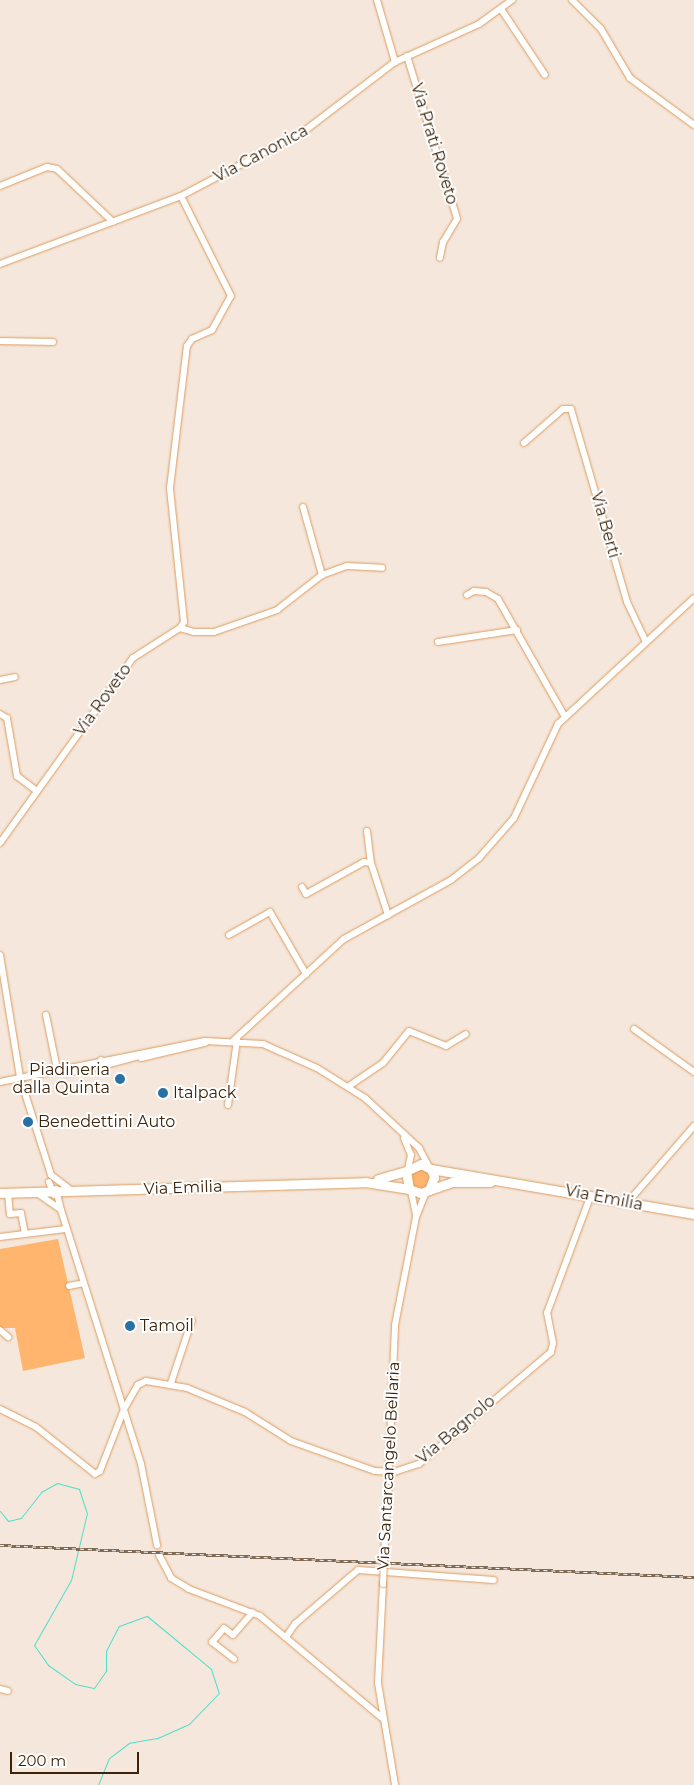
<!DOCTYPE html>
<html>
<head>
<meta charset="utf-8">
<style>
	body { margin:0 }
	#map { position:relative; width:694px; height:1785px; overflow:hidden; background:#f5e7db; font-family:Montserrat,sans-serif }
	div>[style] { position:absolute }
	.green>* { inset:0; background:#ffb56d }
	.stream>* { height:1px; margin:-0.5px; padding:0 0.5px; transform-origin:0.5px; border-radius:0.5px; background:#4fdfcd }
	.roads { filter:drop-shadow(0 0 1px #dc9c5f) drop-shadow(0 0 1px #dc9c5f) }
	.minor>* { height:6px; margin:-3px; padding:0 3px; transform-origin:3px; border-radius:3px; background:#fff }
	.major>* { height:9px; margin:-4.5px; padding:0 4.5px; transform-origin:4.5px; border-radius:4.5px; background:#fff }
	.rail>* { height:3px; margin-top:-1.5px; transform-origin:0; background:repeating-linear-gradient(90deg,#fff 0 4px,#7f6a55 0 8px); box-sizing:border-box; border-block:1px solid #7f6a55 }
	.bridges { filter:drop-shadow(0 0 1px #dc9c5f) drop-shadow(0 0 1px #dc9c5f) }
	.minor-bridge>* { height:6px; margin:-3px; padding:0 3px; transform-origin:3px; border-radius:3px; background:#fff }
	.dots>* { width:14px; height:14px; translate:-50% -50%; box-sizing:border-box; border:2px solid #fff; border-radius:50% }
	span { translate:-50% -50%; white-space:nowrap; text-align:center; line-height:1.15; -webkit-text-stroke:4px #fff; paint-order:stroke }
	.street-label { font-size:16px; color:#3c2309 }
	.poi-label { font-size:16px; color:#3c2309 }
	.right { translate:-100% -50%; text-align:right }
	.left { translate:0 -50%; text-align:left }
	.scale { position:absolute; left:10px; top:1752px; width:129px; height:22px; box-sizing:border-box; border:2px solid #3c2309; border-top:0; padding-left:6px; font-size:15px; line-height:18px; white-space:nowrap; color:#3c2309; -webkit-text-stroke:4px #fff; paint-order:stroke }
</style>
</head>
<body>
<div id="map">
	<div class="green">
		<div style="clip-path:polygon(415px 1169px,425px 1169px,430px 1174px,430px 1181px,424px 1189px,414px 1189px,408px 1177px)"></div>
		<div style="clip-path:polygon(58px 1239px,85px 1358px,23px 1371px,15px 1328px,0 1328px,0 1249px)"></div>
	</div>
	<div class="stream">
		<div style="left:0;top:1511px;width:13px;rotate:51deg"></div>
		<div style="left:8px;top:1521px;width:13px;rotate:-13deg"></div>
		<div style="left:21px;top:1518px;width:33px;rotate:-52deg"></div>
		<div style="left:41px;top:1492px;width:18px;rotate:-29deg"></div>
		<div style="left:57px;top:1483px;width:23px;rotate:15deg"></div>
		<div style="left:79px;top:1489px;width:25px;rotate:72deg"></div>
		<div style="left:87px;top:1513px;width:69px;rotate:103.4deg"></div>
		<div style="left:71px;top:1580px;width:75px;rotate:119.6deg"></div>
		<div style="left:34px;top:1645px;width:24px;rotate:55deg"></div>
		<div style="left:48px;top:1665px;width:33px;rotate:35deg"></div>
		<div style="left:75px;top:1684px;width:19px;rotate:12deg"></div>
		<div style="left:94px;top:1688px;width:21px;rotate:-55deg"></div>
		<div style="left:106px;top:1671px;width:20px;rotate:-90deg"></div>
		<div style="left:106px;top:1651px;width:28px;rotate:-63deg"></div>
		<div style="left:119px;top:1626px;width:30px;rotate:-20deg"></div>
		<div style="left:147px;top:1616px;width:83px;rotate:39.6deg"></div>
		<div style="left:211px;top:1669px;width:25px;rotate:72deg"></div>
		<div style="left:219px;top:1693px;width:43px;rotate:134.1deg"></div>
		<div style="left:189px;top:1724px;width:35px;rotate:156deg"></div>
		<div style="left:157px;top:1738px;width:28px;rotate:170deg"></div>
		<div style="left:129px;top:1743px;width:25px;rotate:143deg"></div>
		<div style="left:109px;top:1758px;width:29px;rotate:112deg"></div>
	</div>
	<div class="roads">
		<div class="minor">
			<div style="left:377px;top:0;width:65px;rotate:73.8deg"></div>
			<div style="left:572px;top:0;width:41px;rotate:45deg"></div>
			<div style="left:601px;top:29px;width:57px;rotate:59.4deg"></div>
			<div style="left:630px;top:78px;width:79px;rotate:36.3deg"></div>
			<div style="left:501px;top:9px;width:79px;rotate:56.3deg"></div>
			<div style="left:407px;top:56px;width:170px;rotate:72.9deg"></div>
			<div style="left:457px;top:219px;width:27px;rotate:121deg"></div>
			<div style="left:443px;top:242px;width:16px;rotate:101deg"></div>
			<div style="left:0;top:186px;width:51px;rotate:-22deg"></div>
			<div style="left:47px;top:167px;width:10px;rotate:11deg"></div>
			<div style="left:57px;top:169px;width:77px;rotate:43.4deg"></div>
			<div style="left:0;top:264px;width:193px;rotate:-20.6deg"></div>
			<div style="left:181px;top:196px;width:138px;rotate:-27.7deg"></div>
			<div style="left:303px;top:132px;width:116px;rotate:-37.3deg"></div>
			<div style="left:395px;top:62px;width:92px;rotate:-24.3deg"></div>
			<div style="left:479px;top:24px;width:41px;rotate:-36deg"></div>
			<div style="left:0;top:341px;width:53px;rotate:1.1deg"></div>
			<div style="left:524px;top:443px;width:52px;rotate:-41.1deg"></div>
			<div style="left:563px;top:409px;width:8px"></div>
			<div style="left:571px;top:409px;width:201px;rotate:73.8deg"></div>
			<div style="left:627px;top:602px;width:44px;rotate:64.6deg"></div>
			<div style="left:303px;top:507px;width:71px;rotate:74.4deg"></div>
			<div style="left:467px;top:595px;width:8px;rotate:-30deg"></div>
			<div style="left:474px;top:591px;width:12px;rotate:5deg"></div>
			<div style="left:486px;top:592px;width:14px;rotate:30deg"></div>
			<div style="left:498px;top:599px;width:136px;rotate:60.4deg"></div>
			<div style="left:180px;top:628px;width:7px;rotate:-56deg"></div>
			<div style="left:184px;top:622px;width:135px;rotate:-96deg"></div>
			<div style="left:170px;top:488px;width:143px;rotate:-83.2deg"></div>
			<div style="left:187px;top:346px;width:9px;rotate:-54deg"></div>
			<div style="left:192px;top:339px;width:22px;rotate:-24deg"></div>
			<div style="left:212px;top:330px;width:39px;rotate:-61deg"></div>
			<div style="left:231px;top:296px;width:112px;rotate:-116.6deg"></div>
			<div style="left:438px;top:642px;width:80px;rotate:-8.6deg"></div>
			<div style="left:0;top:680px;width:15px;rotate:-11deg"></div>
			<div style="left:0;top:714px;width:8px;rotate:30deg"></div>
			<div style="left:7px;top:718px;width:59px;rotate:80.2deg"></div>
			<div style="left:17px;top:776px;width:25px;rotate:37deg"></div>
			<div style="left:367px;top:831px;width:32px;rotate:83deg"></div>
			<div style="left:371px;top:863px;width:55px;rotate:71.9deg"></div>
			<div style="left:0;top:843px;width:228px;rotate:-54.3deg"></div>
			<div style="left:133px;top:658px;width:56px;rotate:-32.6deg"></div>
			<div style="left:180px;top:628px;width:15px;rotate:16deg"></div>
			<div style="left:194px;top:632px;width:20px"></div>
			<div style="left:214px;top:632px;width:67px;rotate:-19.2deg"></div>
			<div style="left:277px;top:610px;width:57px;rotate:-37.9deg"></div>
			<div style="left:322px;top:575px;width:27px;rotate:-20deg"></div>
			<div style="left:347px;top:566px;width:35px;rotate:3deg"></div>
			<div style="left:302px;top:887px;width:8px;rotate:60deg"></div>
			<div style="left:306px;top:894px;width:66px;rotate:-28.9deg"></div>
			<div style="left:364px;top:862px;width:7px;rotate:8deg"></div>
			<div style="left:229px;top:935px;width:47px;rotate:-29.3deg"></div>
			<div style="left:270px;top:912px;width:72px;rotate:59.9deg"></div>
			<div style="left:0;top:955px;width:124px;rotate:80.7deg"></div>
			<div style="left:46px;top:1015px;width:55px;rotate:78.5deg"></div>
			<div style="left:634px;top:1029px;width:74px;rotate:35.6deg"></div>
			<div style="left:234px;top:1040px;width:149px;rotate:-42.6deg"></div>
			<div style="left:344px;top:939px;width:122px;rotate:-28.9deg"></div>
			<div style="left:451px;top:880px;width:36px;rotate:-38deg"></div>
			<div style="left:479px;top:858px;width:53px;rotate:-48.8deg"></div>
			<div style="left:514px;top:818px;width:104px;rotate:-64.9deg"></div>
			<div style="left:558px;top:724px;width:185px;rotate:-42.8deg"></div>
			<div style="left:141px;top:1058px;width:66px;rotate:-13.2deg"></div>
			<div style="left:102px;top:1066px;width:39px;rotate:-15deg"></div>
			<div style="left:65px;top:1068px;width:5px;rotate:68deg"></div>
			<div style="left:67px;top:1073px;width:36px;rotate:-11deg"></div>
			<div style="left:102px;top:1066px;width:6px;rotate:-99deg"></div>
			<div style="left:0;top:1082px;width:209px;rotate:-11.3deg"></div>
			<div style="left:205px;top:1041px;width:58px;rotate:3deg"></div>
			<div style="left:263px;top:1044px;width:59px;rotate:24deg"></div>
			<div style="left:317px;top:1068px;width:57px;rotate:32deg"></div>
			<div style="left:365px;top:1098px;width:74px;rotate:42.8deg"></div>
			<div style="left:419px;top:1148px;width:21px;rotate:62deg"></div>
			<div style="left:22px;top:1084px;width:96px;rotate:72.3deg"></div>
			<div style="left:51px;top:1175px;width:25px;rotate:37deg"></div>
			<div style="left:349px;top:1086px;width:41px;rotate:-34.1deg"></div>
			<div style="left:383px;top:1063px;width:41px;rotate:-50.9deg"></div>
			<div style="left:409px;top:1031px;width:40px;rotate:22deg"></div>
			<div style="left:446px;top:1046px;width:23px;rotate:-31deg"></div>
			<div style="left:228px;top:1105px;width:66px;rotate:-82.1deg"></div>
			<div style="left:404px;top:1138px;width:18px;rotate:68deg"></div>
			<div style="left:411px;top:1155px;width:14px;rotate:102deg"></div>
			<div style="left:49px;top:1182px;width:14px;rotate:69deg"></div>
			<div style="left:56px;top:1189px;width:22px;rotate:77deg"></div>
			<div style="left:411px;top:1191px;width:25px;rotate:78deg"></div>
			<div style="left:8px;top:1193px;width:21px;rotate:85deg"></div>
			<div style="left:10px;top:1214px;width:11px;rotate:-5deg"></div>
			<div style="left:21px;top:1213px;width:20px;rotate:79deg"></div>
			<div style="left:37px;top:1193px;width:29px;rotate:35deg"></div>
			<div style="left:61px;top:1210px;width:266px;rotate:72.5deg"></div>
			<div style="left:141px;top:1464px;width:83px;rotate:78.8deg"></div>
			<div style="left:628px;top:1202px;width:101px;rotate:-49deg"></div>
			<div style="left:0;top:1237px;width:66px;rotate:-6.9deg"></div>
			<div style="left:69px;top:1286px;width:15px;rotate:-11deg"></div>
			<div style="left:0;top:1330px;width:11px;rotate:41deg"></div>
			<div style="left:171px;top:1383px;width:66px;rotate:-71.6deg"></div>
			<div style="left:0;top:1409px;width:40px;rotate:26.6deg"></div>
			<div style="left:36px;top:1427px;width:75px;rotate:38.5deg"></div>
			<div style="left:95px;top:1474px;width:6px;rotate:-31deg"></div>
			<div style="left:100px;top:1471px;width:66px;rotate:-68.8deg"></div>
			<div style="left:124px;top:1409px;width:28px;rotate:-60deg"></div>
			<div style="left:138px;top:1385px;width:9px;rotate:-27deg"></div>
			<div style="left:146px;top:1381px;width:42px;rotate:9.7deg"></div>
			<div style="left:187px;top:1388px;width:63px;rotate:22.5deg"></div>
			<div style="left:245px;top:1412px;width:54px;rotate:32.2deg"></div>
			<div style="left:291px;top:1441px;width:89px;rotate:19.7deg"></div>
			<div style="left:375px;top:1471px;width:19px;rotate:3deg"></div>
			<div style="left:394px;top:1472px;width:26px;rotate:-18deg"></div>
			<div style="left:419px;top:1464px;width:173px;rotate:-40.3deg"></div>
			<div style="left:551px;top:1352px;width:9px;rotate:-77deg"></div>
			<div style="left:553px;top:1343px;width:31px;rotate:-101deg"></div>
			<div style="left:547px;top:1313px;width:126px;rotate:-69.6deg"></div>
			<div style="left:389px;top:1464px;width:139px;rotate:-87.5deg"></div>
			<div style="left:395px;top:1325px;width:110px;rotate:-79deg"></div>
			<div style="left:416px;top:1217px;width:27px;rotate:-68deg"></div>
			<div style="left:385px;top:1536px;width:55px;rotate:-85.8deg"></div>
			<div style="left:159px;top:1555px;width:26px;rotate:62deg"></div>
			<div style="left:171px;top:1578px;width:21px;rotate:31deg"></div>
			<div style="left:189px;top:1589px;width:76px;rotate:20.8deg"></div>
			<div style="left:260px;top:1616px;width:158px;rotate:39.9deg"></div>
			<div style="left:383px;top:1584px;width:99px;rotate:92.9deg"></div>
			<div style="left:378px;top:1683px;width:103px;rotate:80.5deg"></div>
			<div style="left:286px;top:1637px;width:16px;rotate:-55deg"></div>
			<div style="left:295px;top:1624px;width:83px;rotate:-40.6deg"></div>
			<div style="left:358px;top:1570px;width:136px;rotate:4.2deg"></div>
			<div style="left:234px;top:1659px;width:28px;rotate:-142deg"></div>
			<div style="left:212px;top:1642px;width:18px;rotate:-49deg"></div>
			<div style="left:224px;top:1628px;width:11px;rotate:38deg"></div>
			<div style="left:233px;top:1635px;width:30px;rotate:-49deg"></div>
			<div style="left:0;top:1689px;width:8px;rotate:14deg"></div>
		</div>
		<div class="major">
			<div style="left:431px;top:1169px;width:9px;rotate:69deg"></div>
			<div style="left:434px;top:1177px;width:14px;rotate:111deg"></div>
			<div style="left:429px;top:1190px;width:9px;rotate:159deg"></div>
			<div style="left:421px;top:1193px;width:13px;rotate:-162deg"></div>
			<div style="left:409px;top:1189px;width:18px;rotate:-99deg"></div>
			<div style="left:406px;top:1171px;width:17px;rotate:-25deg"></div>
			<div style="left:421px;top:1164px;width:11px;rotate:27deg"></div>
			<div style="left:431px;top:1169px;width:267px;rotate:9.7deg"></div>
			<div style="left:378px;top:1179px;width:29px;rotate:-16deg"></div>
			<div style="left:429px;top:1190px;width:24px;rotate:-19deg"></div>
			<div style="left:452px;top:1182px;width:38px"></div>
			<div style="left:0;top:1193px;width:365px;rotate:-1.7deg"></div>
			<div style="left:365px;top:1182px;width:45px;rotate:9deg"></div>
		</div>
	</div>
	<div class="rail">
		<div style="left:0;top:1545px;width:695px;rotate:2.64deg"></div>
	</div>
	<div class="bridges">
		<div class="minor-bridge">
			<div style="left:389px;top:1481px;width:17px;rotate:-90deg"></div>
			<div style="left:383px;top:1584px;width:48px;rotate:-87.6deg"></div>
		</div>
	</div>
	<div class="dots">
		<div style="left:120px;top:1079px;background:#2871a4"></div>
		<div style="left:163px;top:1093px;background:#2871a4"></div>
		<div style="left:28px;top:1122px;background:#2871a4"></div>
		<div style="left:130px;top:1326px;background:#2871a4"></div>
	</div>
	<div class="street-label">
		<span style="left:434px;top:144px;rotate:73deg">Via Prati Roveto</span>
		<span style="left:261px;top:154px;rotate:-28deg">Via Canonica</span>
		<span style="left:605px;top:525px;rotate:74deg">Via Berti</span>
		<span style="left:103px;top:700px;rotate:-54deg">Via Roveto</span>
		<span style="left:183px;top:1188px;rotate:-2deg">Via Emilia</span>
		<span style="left:604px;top:1198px;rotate:11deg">Via Emilia</span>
		<span style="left:456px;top:1430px;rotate:-40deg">Via Bagnolo</span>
		<span style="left:389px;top:1466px;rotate:-87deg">Via Santarcangelo Bellaria</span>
	</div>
	<div class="poi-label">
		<span class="right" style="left:110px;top:1079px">Piadineria<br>dalla Quinta</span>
		<span class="left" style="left:173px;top:1093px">Italpack</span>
		<span class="left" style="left:38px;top:1122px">Benedettini Auto</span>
		<span class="left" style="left:140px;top:1326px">Tamoil</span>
	</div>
	<div class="scale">200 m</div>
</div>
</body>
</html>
